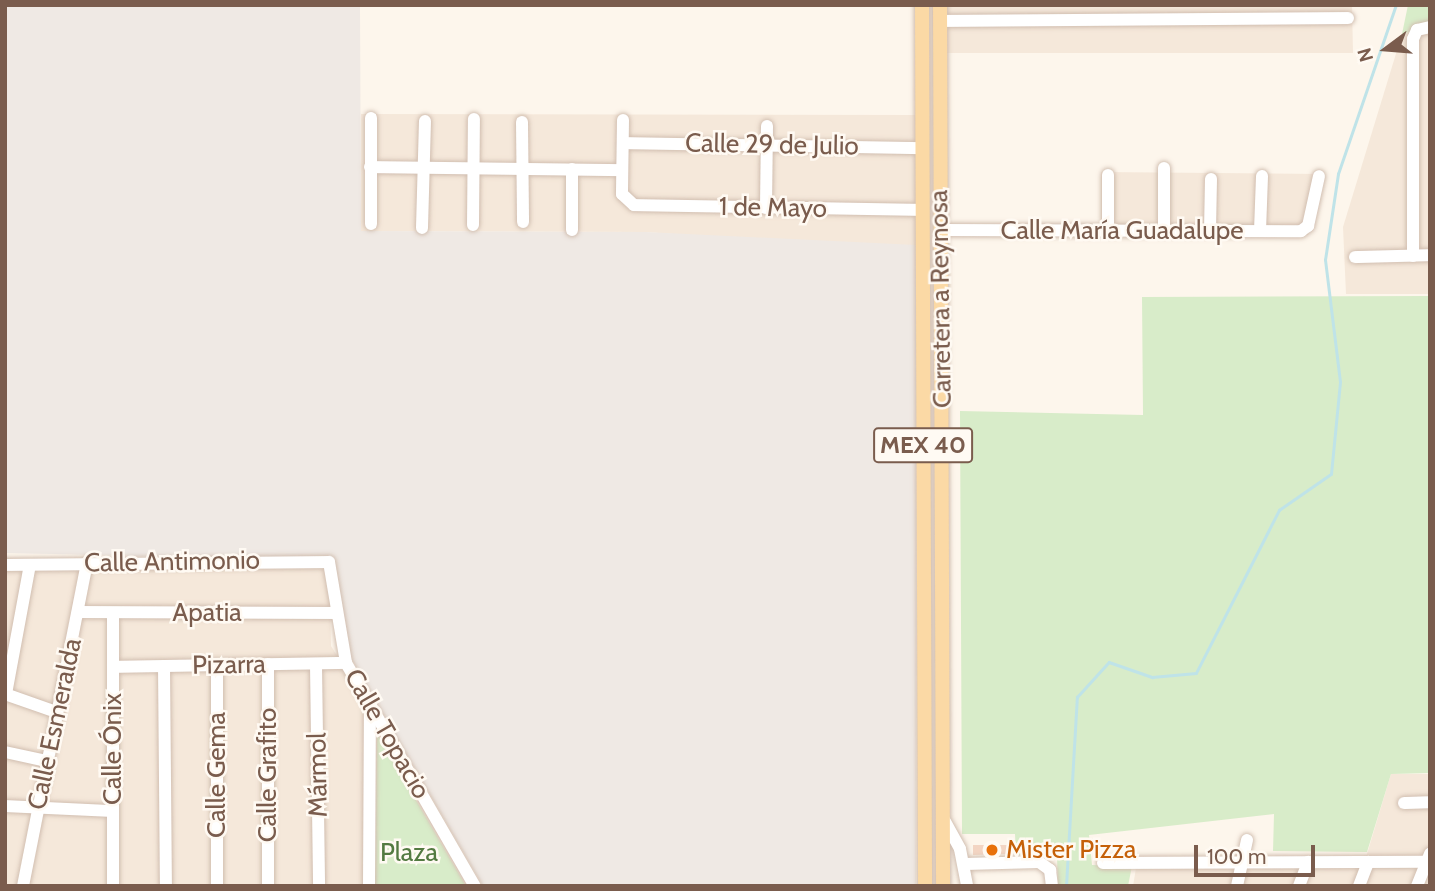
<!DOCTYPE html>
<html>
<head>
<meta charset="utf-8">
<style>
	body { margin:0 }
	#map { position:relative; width:1435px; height:891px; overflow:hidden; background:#fdf6ec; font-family:Cabin,sans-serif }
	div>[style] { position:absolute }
	.residential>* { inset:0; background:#f5e8da }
	.industrial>* { inset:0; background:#efe9e4 }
	.green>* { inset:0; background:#d8ecc9 }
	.stream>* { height:2.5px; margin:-1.25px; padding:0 1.25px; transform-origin:1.25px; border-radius:1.25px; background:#bfe3e8 }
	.building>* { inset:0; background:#f3d5c3 }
	.roads { filter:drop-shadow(0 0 2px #d1beb0) drop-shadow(0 0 2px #d1beb0) }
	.minor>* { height:12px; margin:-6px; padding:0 6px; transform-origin:6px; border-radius:6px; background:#fff }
	.major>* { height:14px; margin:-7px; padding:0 7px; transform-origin:7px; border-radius:7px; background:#fbd9a5 }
	.dots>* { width:19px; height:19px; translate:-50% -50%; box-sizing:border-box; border:4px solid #fffaf3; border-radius:50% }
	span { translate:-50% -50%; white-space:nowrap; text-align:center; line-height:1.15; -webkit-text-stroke:5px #fffaf3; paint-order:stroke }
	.shield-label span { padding:2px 5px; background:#fffaf3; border:2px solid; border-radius:5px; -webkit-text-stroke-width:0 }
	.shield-label { font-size:24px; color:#7a5c4d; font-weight:700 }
	.street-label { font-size:26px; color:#7a5c4d }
	.food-label { font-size:26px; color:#c56008 }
	.left { translate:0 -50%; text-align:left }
	.park-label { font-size:26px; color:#537a41 }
	.frame { position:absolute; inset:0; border:7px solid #7a5c4d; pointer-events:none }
	.north { position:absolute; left:1351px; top:14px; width:70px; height:70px; -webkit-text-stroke:5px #fffaf3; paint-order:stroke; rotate:254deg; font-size:19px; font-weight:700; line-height:28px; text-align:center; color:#7a5c4d }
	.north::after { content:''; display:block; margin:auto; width:24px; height:32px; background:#7a5c4d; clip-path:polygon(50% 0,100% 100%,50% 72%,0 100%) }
	.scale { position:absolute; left:1194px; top:845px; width:121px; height:32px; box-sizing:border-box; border:4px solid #7a5c4d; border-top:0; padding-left:9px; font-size:21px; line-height:24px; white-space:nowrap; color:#7a5c4d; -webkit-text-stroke:5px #fffaf3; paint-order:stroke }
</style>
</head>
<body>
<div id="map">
	<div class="residential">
		<div style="clip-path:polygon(932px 5px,1352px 5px,1353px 53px,933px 53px)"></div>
		<div style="clip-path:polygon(1430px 30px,1430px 294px,1346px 294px,1343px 227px,1402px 34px)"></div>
		<div style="clip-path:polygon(361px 114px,917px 115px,916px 245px,860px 248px,646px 232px,361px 231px)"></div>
		<div style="clip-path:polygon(1101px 172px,1321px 174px,1308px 235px,1108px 231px,1101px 237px)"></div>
		<div style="clip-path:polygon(5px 558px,144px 565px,329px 560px,331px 646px,480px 886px,5px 886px)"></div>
		<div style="clip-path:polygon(1391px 774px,1430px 774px,1430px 886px,1133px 886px,1136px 868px,1364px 864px)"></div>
	</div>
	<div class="industrial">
		<div style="clip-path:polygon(5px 5px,360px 5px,361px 231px,646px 232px,916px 245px,916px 886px,483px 886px,351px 658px,329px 560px,5px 553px)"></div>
	</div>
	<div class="green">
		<div style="clip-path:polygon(1408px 5px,1430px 5px,1430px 27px,1402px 34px)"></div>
		<div style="clip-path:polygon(1430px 296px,1430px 773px,1391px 774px,1367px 852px,1273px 851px,1274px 814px,1089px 835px,1092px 865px,1132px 866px,1128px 886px,1058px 886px,1057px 857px,1016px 855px,1015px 834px,962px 834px,960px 411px,1143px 415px,1142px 297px)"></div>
		<div style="clip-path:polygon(377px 733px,466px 886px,375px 886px)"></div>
	</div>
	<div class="stream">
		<div style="left:1066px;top:886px;width:189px;rotate:-86.7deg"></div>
		<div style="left:1077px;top:697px;width:47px;rotate:-47.6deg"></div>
		<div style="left:1109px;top:662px;width:46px;rotate:19.2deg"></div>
		<div style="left:1152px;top:677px;width:44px;rotate:-5.2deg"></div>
		<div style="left:1196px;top:673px;width:183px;rotate:-63deg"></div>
		<div style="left:1279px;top:510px;width:63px;rotate:-34.7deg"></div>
		<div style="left:1331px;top:474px;width:92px;rotate:-84.4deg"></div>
		<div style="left:1340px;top:382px;width:123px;rotate:-97deg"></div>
		<div style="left:1325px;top:260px;width:87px;rotate:-81.4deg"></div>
		<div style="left:1338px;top:174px;width:179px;rotate:-71.1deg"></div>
	</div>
	<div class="building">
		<div style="clip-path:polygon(973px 845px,1012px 845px,1011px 854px,973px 855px)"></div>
	</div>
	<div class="roads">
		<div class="minor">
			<div style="left:940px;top:21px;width:408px;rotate:-0.4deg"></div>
			<div style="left:623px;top:120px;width:74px;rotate:90.8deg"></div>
			<div style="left:622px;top:194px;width:16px;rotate:43deg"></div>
			<div style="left:634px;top:205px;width:287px;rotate:1deg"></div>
			<div style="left:522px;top:122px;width:100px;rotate:89.4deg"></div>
			<div style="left:624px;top:143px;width:296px;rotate:1deg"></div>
			<div style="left:370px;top:167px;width:252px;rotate:0.7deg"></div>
			<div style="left:1164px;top:168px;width:63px;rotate:90deg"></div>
			<div style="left:572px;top:169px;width:61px;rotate:90deg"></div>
			<div style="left:1108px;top:175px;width:56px;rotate:90deg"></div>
			<div style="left:766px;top:208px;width:82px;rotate:-89.3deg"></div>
			<div style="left:371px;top:224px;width:106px;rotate:-90deg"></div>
			<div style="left:473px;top:225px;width:106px;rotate:-89.5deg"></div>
			<div style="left:422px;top:228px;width:107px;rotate:-88.4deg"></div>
			<div style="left:941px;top:230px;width:360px;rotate:0.2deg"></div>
			<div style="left:1301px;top:231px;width:9px;rotate:-36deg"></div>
			<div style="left:1308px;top:226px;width:51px;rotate:-77.6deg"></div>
			<div style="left:1210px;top:231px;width:52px;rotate:-88.9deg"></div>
			<div style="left:1260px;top:231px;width:55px;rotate:-87.9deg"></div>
			<div style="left:1413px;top:256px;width:217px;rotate:-90deg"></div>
			<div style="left:1413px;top:39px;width:10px;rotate:-66deg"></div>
			<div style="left:1417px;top:30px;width:13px;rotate:-13deg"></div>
			<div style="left:1355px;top:257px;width:75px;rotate:-1.5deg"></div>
			<div style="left:5px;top:565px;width:324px;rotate:-0.5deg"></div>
			<div style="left:329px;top:562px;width:102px;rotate:80.4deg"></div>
			<div style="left:346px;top:663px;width:258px;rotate:60deg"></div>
			<div style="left:79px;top:612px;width:256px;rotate:0.2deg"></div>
			<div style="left:113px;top:613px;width:273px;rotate:90deg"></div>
			<div style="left:268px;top:664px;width:222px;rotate:90deg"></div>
			<div style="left:217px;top:665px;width:221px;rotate:90deg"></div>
			<div style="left:316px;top:665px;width:221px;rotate:89.2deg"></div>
			<div style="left:164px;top:666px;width:220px;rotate:89.5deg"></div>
			<div style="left:113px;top:667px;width:233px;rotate:-1deg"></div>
			<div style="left:5px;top:694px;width:54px;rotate:19.4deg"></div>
			<div style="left:6px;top:694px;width:131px;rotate:-79.5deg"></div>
			<div style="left:5px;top:752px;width:43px;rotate:12.1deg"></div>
			<div style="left:1404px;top:803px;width:26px;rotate:-2deg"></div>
			<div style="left:5px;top:806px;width:108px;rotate:2.7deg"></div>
			<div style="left:943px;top:818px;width:35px;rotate:61deg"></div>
			<div style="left:960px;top:849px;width:38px;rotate:79deg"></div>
			<div style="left:1103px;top:863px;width:323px;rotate:-0.2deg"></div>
			<div style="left:965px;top:864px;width:74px;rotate:-1.5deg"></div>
			<div style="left:1039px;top:862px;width:14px;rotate:36deg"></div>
			<div style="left:1050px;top:870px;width:16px;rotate:83deg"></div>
			<div style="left:23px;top:886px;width:330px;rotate:-78.8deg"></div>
			<div style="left:369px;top:886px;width:180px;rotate:-89.7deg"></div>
			<div style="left:1237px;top:886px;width:47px;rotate:-77.7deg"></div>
			<div style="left:1299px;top:886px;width:26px;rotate:-69deg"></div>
			<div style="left:1359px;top:886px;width:26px;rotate:-69deg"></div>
			<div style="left:1417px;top:886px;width:35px;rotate:-68deg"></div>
		</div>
		<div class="major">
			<div style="left:922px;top:5px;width:881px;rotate:89.8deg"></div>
			<div style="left:940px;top:5px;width:881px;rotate:89.8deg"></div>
		</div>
	</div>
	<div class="dots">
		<div style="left:992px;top:850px;background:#e8710a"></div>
	</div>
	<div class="shield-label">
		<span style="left:923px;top:445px">MEX 40</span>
	</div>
	<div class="street-label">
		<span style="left:772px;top:145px;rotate:1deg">Calle 29 de Julio</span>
		<span style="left:773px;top:208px;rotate:1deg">1 de Mayo</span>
		<span style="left:1122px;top:231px">Calle María Guadalupe</span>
		<span style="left:941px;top:299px;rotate:-91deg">Carretera a Reynosa</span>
		<span style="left:172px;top:562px;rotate:-1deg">Calle Antimonio</span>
		<span style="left:207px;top:613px">Apatia</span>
		<span style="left:229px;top:665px;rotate:-1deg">Pizarra</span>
		<span style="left:55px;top:724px;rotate:-78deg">Calle Esmeralda</span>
		<span style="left:387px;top:734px;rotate:60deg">Calle Topacio</span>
		<span style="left:113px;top:749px;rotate:-90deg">Calle Ónix</span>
		<span style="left:217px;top:775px;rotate:-90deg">Calle Gema</span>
		<span style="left:268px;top:775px;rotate:-90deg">Calle Grafito</span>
		<span style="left:318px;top:775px;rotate:-91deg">Mármol</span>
	</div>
	<div class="food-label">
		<span class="left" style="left:1006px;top:850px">Mister Pizza</span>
	</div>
	<div class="park-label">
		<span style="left:409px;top:853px">Plaza</span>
	</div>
	<div class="frame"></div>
	<div class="north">N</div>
	<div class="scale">100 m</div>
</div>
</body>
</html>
